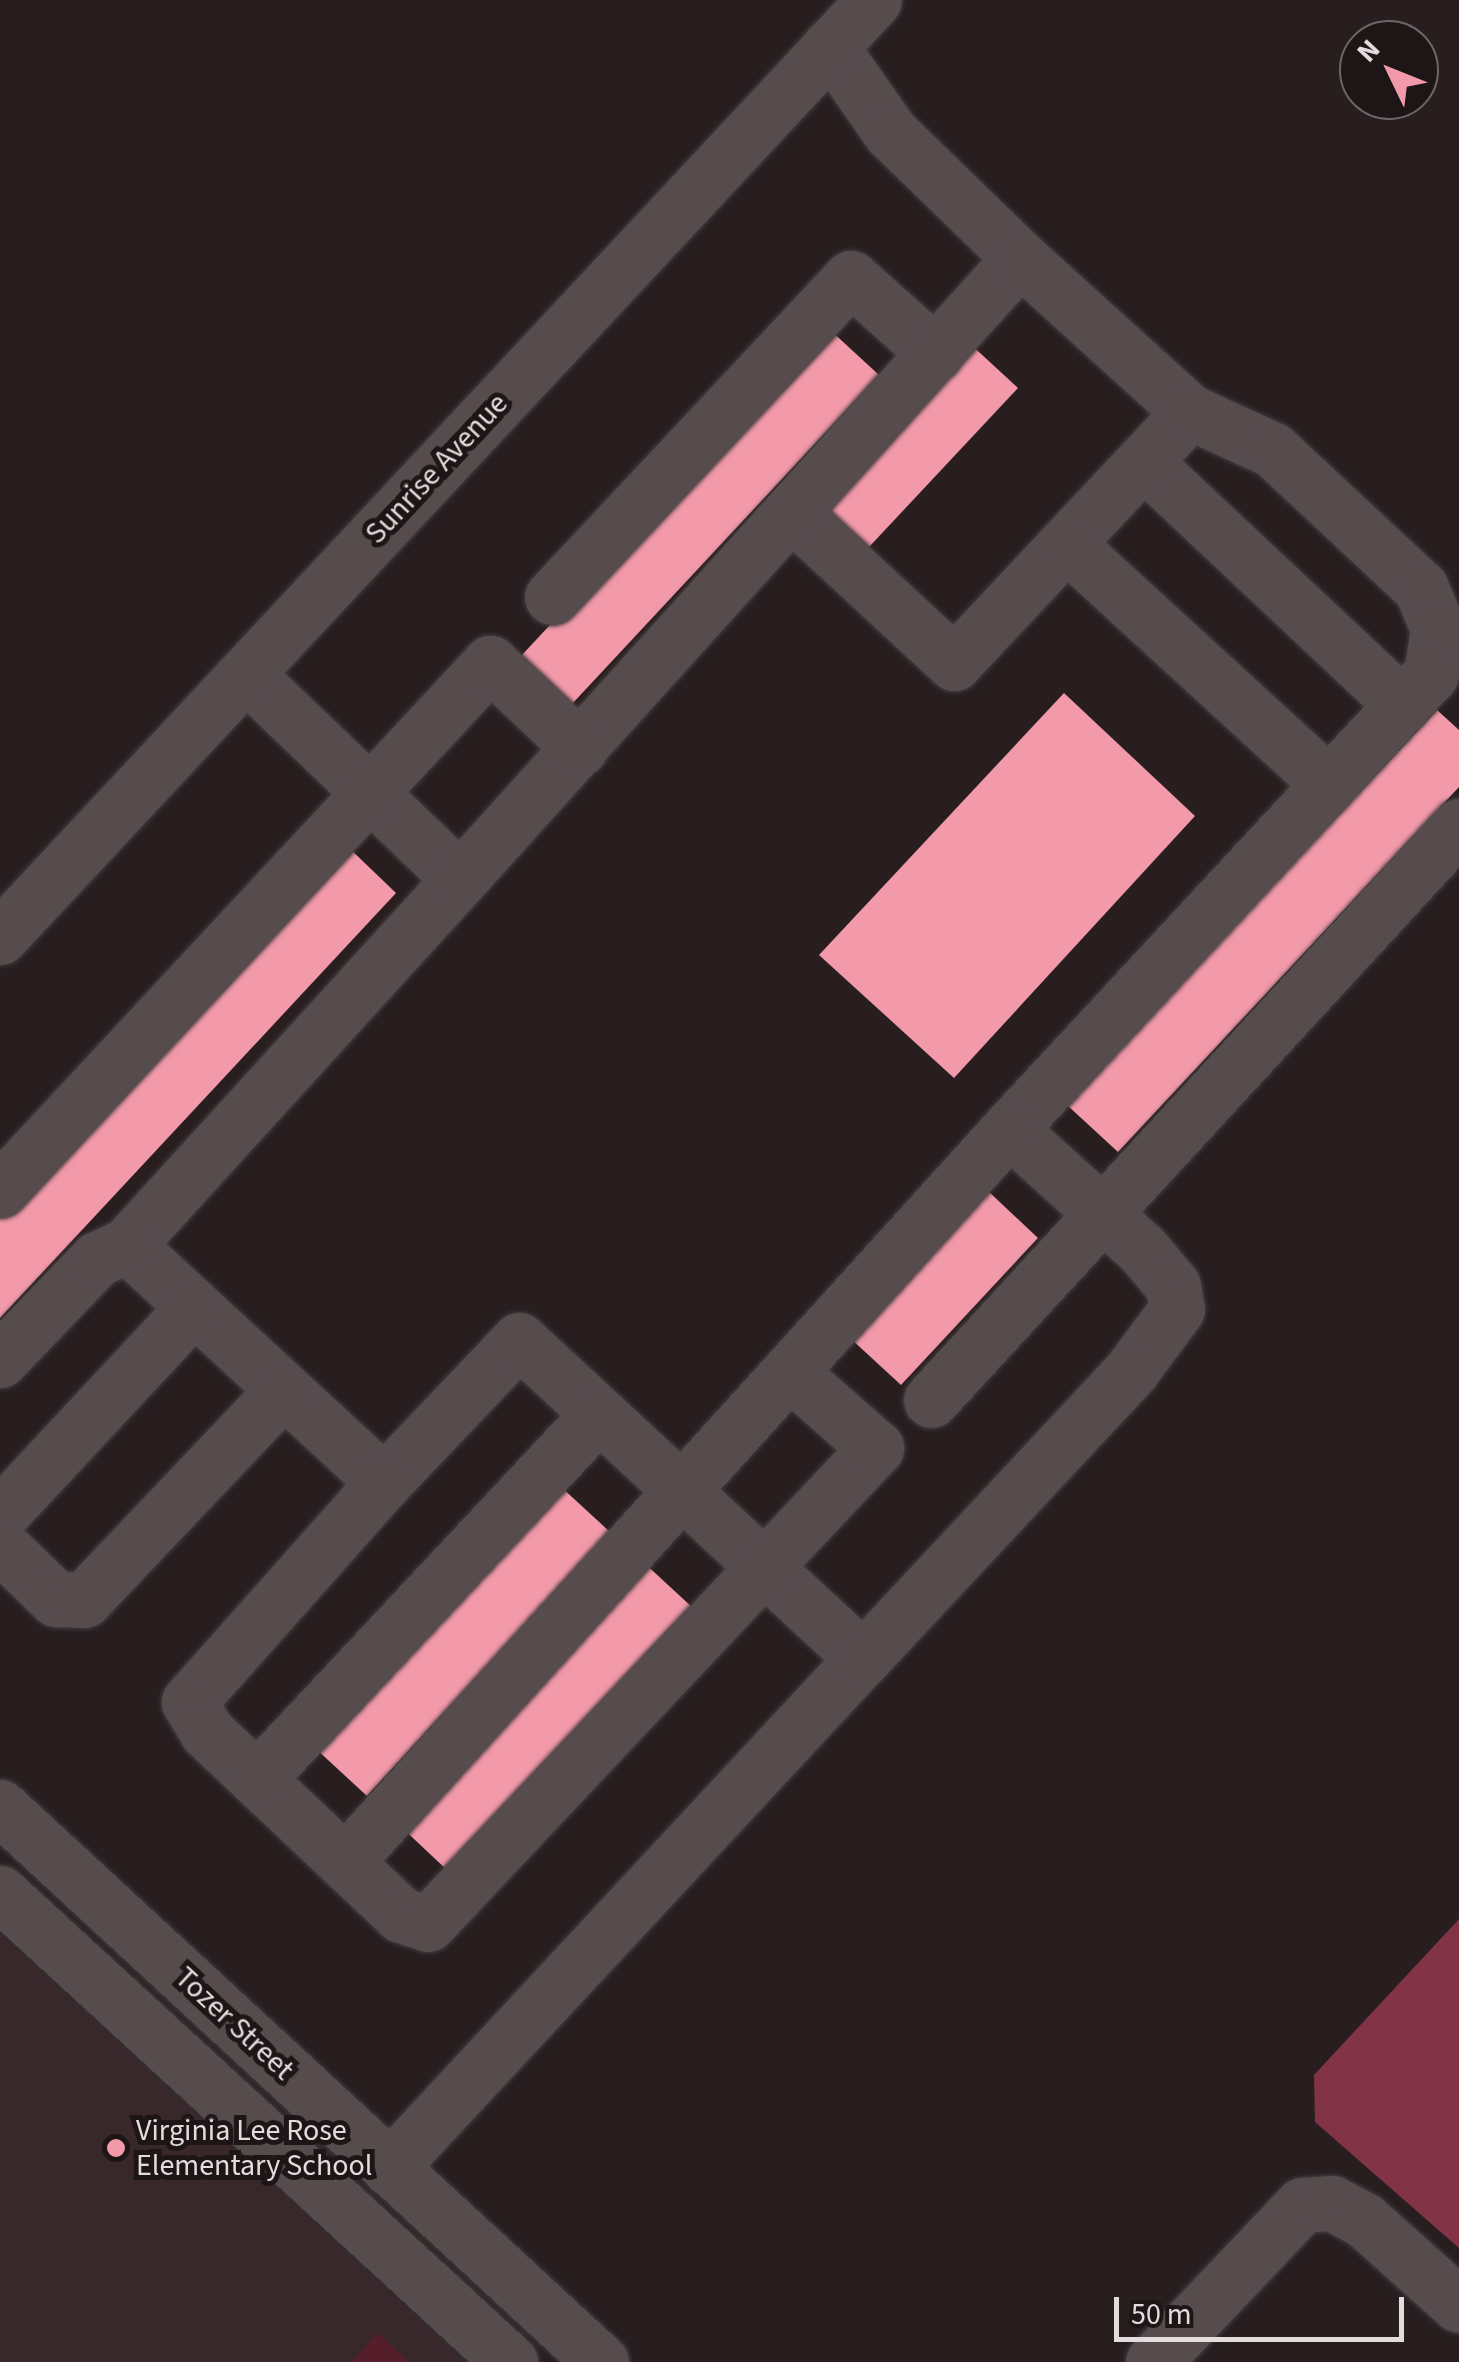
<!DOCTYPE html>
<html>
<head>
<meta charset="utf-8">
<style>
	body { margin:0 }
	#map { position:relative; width:1459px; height:2362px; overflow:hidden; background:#281e20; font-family:"Source Sans 3",sans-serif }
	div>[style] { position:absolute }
	.built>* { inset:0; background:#38282b }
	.green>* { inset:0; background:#561e2b }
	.water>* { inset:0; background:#823446 }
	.building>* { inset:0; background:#f39aaa }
	.roads { filter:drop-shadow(0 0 2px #433b3c) drop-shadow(0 0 2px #433b3c) }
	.minor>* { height:55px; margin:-27.5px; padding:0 27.5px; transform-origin:27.5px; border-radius:27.5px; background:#564b4d }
	.dots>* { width:28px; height:28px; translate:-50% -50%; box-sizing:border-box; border:5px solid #1e1516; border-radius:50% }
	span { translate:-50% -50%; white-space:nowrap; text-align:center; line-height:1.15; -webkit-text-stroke:10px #1e1516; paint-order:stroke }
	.street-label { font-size:30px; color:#e3dcdd }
	.poi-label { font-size:30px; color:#e3dcdd }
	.left { translate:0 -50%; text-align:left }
	.north { position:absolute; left:1339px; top:20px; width:100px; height:100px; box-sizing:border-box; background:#1e1516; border:2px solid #6d6566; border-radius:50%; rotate:313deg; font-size:28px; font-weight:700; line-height:40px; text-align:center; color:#e3dcdd }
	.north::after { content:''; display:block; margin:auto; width:35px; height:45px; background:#f39aaa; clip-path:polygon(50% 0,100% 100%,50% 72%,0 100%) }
	.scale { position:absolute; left:1114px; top:2297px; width:290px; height:45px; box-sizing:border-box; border:5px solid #e3dcdd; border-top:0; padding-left:12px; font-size:30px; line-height:35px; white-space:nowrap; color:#e3dcdd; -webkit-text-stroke:8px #1e1516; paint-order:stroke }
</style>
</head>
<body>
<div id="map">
	<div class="built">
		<div style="clip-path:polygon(0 1934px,465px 2362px,0 2362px)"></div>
	</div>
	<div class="green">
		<div style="clip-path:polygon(378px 2333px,409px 2362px,351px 2362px)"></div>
	</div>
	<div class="water">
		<div style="clip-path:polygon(1459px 1919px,1459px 2248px,1315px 2122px,1314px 2075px)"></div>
	</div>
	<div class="building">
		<div style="clip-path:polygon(828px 328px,879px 375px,572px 704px,521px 656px)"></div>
		<div style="clip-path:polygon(966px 340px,1018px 388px,869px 547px,818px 500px)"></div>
		<div style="clip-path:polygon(1064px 693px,1195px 816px,954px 1078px,819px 955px)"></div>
		<div style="clip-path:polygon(1437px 710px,1459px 730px,1459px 787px,1118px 1152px,1067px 1105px)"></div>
		<div style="clip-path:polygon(346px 845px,396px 893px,0 1318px,0 1217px)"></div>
		<div style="clip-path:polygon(987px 1190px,1038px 1238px,901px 1385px,850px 1338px)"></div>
		<div style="clip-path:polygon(559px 1485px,610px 1532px,367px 1796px,315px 1748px)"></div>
		<div style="clip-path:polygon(641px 1560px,693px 1608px,448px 1871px,397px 1823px)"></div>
	</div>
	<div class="roads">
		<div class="minor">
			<div style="left:830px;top:46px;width:106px;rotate:55deg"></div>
			<div style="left:891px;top:133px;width:180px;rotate:44.1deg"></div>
			<div style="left:1144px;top:462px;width:355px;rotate:43.2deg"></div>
			<div style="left:792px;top:513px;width:221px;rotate:42.8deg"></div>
			<div style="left:954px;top:663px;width:345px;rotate:-46.8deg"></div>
			<div style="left:1068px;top:545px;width:354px;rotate:42.5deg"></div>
			<div style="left:552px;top:597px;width:437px;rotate:-46.9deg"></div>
			<div style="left:851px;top:278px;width:113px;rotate:41.8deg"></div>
			<div style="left:246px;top:674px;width:296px;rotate:43.8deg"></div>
			<div style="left:460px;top:879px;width:495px;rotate:132.3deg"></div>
			<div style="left:127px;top:1245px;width:350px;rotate:42.7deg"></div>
			<div style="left:384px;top:1482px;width:196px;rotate:-46.4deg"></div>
			<div style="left:519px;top:1340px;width:468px;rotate:42.8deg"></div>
			<div style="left:863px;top:1658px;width:696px;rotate:132.9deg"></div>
			<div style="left:460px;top:879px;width:836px;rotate:-47.96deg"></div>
			<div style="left:1020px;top:258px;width:229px;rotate:42.2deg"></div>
			<div style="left:1190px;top:412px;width:91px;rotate:24.6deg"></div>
			<div style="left:1273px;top:450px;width:202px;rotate:43deg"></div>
			<div style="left:1421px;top:588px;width:44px;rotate:67.5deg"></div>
			<div style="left:1438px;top:629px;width:46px;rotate:98.8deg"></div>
			<div style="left:1431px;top:674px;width:621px;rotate:132.85deg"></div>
			<div style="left:1009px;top:1129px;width:179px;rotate:42.1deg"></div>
			<div style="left:1142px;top:1249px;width:48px;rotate:50deg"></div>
			<div style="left:1173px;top:1286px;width:23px;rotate:80deg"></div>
			<div style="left:1177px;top:1309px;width:77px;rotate:126.6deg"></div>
			<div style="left:1131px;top:1371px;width:393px;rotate:133deg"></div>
			<div style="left:0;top:937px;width:1281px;rotate:-46.99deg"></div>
			<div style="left:0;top:1190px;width:720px;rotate:-47.08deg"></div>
			<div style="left:490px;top:663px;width:124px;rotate:43.4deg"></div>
			<div style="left:0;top:1360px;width:140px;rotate:-46.2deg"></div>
			<div style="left:97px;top:1259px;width:33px;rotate:-25deg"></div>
			<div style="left:931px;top:1400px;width:780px;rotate:-47.39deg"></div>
			<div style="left:384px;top:1482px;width:294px;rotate:131.6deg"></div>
			<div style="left:189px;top:1702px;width:35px;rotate:59deg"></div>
			<div style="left:207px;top:1732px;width:267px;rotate:43.3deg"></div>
			<div style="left:401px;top:1915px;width:28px;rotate:18deg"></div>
			<div style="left:428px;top:1924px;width:654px;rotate:-46.74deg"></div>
			<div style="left:876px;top:1448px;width:112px;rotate:-138.6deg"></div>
			<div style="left:0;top:1515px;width:283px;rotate:-47deg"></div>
			<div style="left:0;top:1545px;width:78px;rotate:44deg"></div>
			<div style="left:56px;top:1599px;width:28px;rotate:2deg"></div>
			<div style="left:84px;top:1600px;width:288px;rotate:-46.5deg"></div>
			<div style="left:257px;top:1779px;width:500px;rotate:-46.9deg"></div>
			<div style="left:0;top:1807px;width:818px;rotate:42.72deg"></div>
			<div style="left:345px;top:1862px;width:989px;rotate:-47.83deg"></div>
			<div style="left:0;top:1893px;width:693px;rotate:42.6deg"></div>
			<div style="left:1153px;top:2362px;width:216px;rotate:-46.5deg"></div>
			<div style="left:1302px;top:2205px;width:30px;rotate:-4deg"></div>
			<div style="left:1332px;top:2203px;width:36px;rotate:28deg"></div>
			<div style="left:1364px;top:2220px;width:127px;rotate:41.8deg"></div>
		</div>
	</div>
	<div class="dots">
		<div style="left:116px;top:2148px;background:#f39aaa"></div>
	</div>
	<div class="street-label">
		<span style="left:437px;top:469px;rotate:-47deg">Sunrise Avenue</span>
		<span style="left:234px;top:2024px;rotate:43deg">Tozer Street</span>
	</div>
	<div class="poi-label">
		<span class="left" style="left:136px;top:2148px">Virginia Lee Rose<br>Elementary School</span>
	</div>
	<div class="north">N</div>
	<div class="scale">50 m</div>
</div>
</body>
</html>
